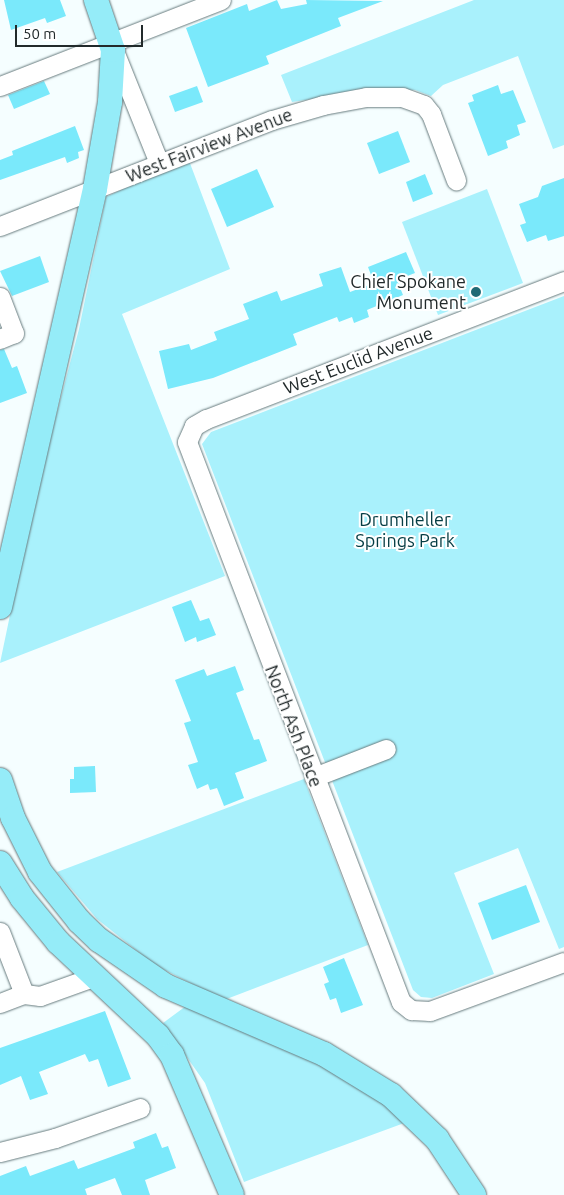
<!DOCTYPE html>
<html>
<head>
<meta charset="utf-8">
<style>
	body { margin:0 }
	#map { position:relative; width:564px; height:1195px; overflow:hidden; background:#f5feff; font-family:Ubuntu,sans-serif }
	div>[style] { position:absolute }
	.green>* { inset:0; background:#a9f1fc }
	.building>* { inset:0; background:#7ae9fb }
	.roads { filter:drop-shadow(0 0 1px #677b7e) drop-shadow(0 0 1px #677b7e) }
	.minor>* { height:19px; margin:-9.5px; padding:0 9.5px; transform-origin:9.5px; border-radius:9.5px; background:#fff }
	.major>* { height:24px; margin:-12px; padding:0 12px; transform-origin:12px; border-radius:12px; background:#95ecf8 }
	.dots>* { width:14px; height:14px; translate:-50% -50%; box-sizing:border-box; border:2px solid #fff; border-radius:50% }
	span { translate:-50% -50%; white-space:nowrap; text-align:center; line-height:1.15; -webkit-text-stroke:4px #fff; paint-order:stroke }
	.street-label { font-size:18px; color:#222a2b }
	.poi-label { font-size:18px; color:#222a2b }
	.right { translate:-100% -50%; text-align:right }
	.park-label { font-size:18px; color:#053d44 }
	.scale { position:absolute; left:15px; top:25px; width:128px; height:22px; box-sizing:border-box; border:2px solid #222a2b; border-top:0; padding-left:6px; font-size:15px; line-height:18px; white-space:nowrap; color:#222a2b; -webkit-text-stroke:4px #fff; paint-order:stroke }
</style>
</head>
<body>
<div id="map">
	<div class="green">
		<div style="clip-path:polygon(474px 0,564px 0,564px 145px,553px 149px,518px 56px,443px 85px,431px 96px,415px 90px,374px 90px,292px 102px,281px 75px)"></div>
		<div style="clip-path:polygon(188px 158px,230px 269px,122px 314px,225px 576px,0 663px,34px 500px,79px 329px,106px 197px)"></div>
		<div style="clip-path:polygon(487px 189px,523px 283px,438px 315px,402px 222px)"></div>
		<div style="clip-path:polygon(564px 296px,564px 947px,559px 949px,518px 848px,454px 873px,494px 974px,432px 998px,421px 997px,413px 990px,202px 444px,211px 432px)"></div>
		<div style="clip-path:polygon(304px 779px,368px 945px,224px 1000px,155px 965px,97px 919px,57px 872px)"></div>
		<div style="clip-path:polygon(186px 1006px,323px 1065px,382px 1101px,407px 1122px,244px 1182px,205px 1083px,163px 1023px)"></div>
	</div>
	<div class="building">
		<div style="clip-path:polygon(4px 0,60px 0,66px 16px,47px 23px,45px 18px,11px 30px)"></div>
		<div style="clip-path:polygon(277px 0,281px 9px,307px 4px,306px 0,383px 1px,338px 18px,341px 26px,266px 56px,269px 64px,208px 87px,186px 28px,247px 4px,249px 11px)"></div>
		<div style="clip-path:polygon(44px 81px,50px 94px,14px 109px,8px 95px)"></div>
		<div style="clip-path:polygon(498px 85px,501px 94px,513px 90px,526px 122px,517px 125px,520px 135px,506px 141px,508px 148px,488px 156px,468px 103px,474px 101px,472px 95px)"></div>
		<div style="clip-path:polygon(197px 86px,203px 102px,175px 112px,169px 96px)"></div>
		<div style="clip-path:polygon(75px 126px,84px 150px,78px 152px,79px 158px,67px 163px,65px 157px,0 180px,0 160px,13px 155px,12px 151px)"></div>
		<div style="clip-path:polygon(398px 131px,410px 162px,379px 174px,367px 143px)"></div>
		<div style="clip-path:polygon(257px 169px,274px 207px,227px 227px,211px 189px)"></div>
		<div style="clip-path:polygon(425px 174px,433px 194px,413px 202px,406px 182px)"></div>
		<div style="clip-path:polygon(564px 178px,564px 236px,548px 241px,546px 235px,527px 242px,520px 225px,526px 223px,519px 204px,538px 197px,542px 186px)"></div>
		<div style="clip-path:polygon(406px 252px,415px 273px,397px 280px,403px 295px,367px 310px,369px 317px,354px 323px,352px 317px,339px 322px,337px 317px,293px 334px,297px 345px,213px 378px,168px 389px,159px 351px,189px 344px,191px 350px,217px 340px,214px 332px,249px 319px,243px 304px,277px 291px,281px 301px,323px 286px,319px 274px,341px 267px,350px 292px,374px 283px,368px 267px)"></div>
		<div style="clip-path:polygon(40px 256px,49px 282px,12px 296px,0 271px)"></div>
		<div style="clip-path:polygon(4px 349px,12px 368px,17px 366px,27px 393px,0 403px,0 350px)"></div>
		<div style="clip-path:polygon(191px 600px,200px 621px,209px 618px,216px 635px,197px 642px,196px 637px,185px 642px,172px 607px)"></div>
		<div style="clip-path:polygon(235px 666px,244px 690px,236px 693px,254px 740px,259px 739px,267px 761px,235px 773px,244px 798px,224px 806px,217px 788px,210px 790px,208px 784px,197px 789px,188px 765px,198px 762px,184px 723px,191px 721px,175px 680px,204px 669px,207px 676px)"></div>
		<div style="clip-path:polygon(95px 766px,96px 792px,70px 793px,70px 779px,74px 779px,74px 767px)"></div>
		<div style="clip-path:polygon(526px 885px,540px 922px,492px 940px,478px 903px)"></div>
		<div style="clip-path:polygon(344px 958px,363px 1005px,341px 1013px,336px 998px,330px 1000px,324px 984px,329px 982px,323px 967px)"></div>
		<div style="clip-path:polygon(105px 1011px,131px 1079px,108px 1087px,98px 1059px,89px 1062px,85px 1054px,39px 1072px,48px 1094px,30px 1100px,21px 1076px,0 1085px,0 1048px)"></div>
		<div style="clip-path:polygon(156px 1133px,162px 1148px,168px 1146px,176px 1168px,145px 1180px,150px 1195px,122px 1195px,115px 1178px,85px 1189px,87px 1195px,0 1195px,0 1176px,26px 1166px,30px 1176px,74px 1160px,78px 1169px,135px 1148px,133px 1142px)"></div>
	</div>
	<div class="roads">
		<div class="minor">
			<div style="left:114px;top:51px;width:121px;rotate:68.1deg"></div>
			<div style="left:0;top:86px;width:237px;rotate:-21.3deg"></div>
			<div style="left:0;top:226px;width:292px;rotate:-21.3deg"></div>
			<div style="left:272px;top:120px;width:53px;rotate:-16.4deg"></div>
			<div style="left:323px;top:105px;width:44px;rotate:-10.5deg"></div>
			<div style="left:366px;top:97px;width:36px"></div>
			<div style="left:402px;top:97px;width:23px;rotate:20deg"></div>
			<div style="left:424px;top:105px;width:11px;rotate:52deg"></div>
			<div style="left:431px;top:114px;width:71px;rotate:69.3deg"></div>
			<div style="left:564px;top:281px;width:384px;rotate:158.9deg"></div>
			<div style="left:206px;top:419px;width:14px;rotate:150deg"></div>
			<div style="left:194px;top:426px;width:17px;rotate:114deg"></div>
			<div style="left:187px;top:442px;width:599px;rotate:69.09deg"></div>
			<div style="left:401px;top:1002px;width:13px;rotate:39deg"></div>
			<div style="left:411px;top:1010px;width:19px;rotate:3deg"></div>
			<div style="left:430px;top:1011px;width:143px;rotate:-20.1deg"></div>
			<div style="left:0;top:297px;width:39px;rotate:69deg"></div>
			<div style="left:14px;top:333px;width:15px;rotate:157deg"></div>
			<div style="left:314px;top:777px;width:77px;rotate:-21.3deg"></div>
			<div style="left:0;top:932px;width:66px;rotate:68.8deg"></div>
			<div style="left:0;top:1003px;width:26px;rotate:-21deg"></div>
			<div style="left:24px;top:994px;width:16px;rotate:7deg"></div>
			<div style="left:40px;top:996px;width:59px;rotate:-19.7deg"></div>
			<div style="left:0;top:1152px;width:57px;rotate:-14.3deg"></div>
			<div style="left:55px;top:1138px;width:90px;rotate:-19.4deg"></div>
		</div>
		<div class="major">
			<div style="left:0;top:607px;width:429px;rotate:-77.2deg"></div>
			<div style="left:95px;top:189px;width:88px;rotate:-80.2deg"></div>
			<div style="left:110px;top:102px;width:52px;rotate:-86.7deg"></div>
			<div style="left:113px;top:50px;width:53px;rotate:-108.8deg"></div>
			<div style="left:0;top:780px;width:40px;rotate:71.1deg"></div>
			<div style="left:13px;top:818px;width:60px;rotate:63.4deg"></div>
			<div style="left:40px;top:872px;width:63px;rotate:51.5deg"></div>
			<div style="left:79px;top:921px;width:28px;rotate:44deg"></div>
			<div style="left:99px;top:940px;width:81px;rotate:34.5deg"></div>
			<div style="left:166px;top:986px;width:172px;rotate:23.3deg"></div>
			<div style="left:324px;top:1054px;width:79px;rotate:31.5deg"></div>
			<div style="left:391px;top:1095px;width:64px;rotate:43.7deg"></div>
			<div style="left:437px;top:1139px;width:67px;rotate:56.5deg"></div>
			<div style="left:0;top:863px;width:41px;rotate:57.8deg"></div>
			<div style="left:22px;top:898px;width:57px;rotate:50.7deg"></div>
			<div style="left:58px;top:942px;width:137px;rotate:43.2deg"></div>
			<div style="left:158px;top:1036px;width:24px;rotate:54deg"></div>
			<div style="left:172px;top:1055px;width:152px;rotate:66.8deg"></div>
		</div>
	</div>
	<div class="dots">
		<div style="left:476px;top:292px;background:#216a75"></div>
	</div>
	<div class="street-label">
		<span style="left:209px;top:145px;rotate:-21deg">West Fairview Avenue</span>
		<span style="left:358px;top:360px;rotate:-21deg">West Euclid Avenue</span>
		<span style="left:294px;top:726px;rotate:69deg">North Ash Place</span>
	</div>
	<div class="poi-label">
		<span class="right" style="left:466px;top:292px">Chief Spokane<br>Monument</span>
	</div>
	<div class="park-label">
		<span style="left:405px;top:530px">Drumheller<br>Springs Park</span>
	</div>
	<div class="scale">50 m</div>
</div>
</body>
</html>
